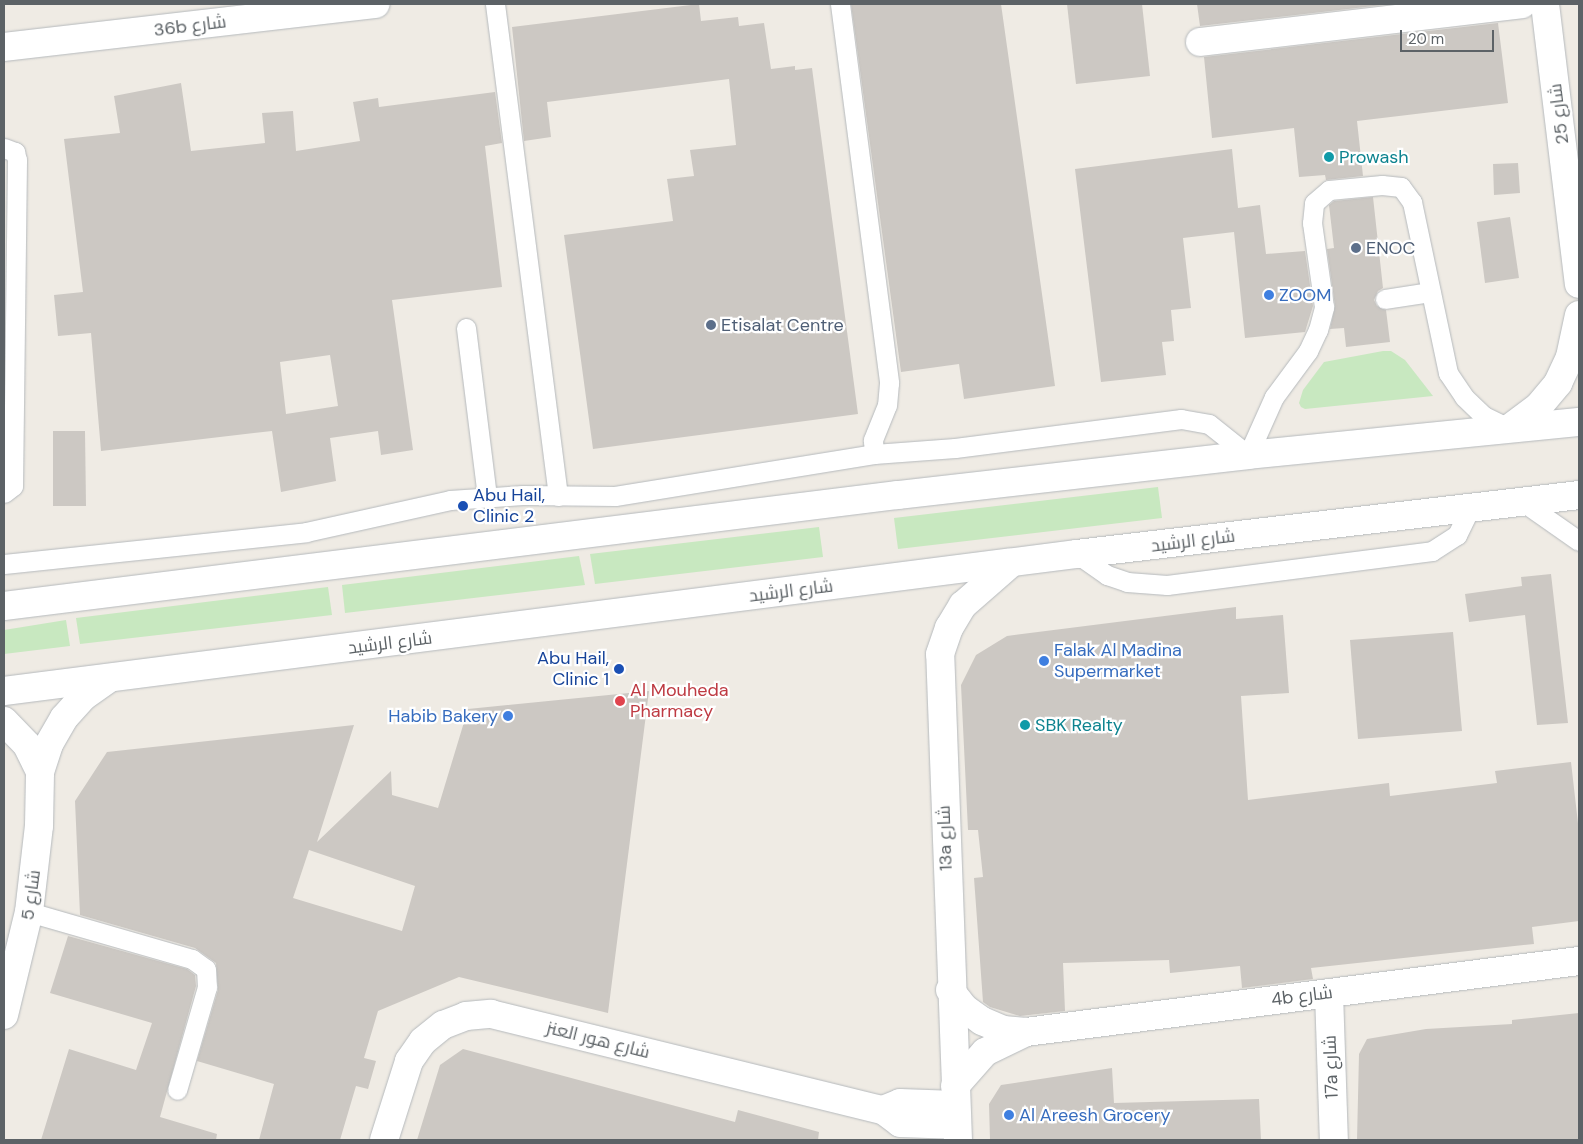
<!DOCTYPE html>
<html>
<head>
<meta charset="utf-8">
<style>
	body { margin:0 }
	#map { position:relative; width:1583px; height:1144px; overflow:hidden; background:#efebe4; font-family:"DM Sans",Cairo,sans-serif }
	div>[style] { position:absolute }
	.green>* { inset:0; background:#c8e8c0 }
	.building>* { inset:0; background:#ccc8c3 }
	.roads { filter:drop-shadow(0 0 1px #b5b9bc) drop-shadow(0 0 1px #b5b9bc) }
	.service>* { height:19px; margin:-9.5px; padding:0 9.5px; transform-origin:9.5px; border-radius:9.5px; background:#fff }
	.minor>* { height:28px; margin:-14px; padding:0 14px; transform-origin:14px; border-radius:14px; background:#fff }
	.tertiary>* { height:28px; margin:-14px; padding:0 14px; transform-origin:14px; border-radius:14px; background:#fff }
	.secondary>* { height:28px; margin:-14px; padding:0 14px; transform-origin:14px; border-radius:14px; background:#fff }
	.dots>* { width:14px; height:14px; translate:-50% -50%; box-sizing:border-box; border:2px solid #fff; border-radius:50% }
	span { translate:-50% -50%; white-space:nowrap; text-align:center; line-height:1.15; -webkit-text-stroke:4.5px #fff; paint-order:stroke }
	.street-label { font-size:18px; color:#5c6266 }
	.culture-label { font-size:18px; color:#0d838f }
	.left { translate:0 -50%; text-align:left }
	.service-label { font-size:18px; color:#4e5e75 }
	.shop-label { font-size:18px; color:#366cbe }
	.right { translate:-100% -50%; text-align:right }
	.transit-label { font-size:18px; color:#164399 }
	.health-label { font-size:18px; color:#be3a42 }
	.frame { position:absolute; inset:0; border:5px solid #5c6266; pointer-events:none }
	.scale { position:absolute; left:1400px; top:30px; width:94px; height:22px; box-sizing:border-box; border:2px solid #5c6266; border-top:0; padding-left:6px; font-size:15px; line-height:18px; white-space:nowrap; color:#5c6266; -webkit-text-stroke:4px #fff; paint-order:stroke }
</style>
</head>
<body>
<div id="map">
	<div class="green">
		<div style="clip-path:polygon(1383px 351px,1391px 351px,1405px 360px,1433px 396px,1305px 409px,1301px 407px,1299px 403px,1303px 390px,1324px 362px)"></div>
		<div style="clip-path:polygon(1158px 487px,1162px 518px,898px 549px,894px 518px)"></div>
		<div style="clip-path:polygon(819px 527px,823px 557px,595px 584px,590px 554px)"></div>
		<div style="clip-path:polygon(579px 556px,585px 585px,345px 613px,342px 585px)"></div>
		<div style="clip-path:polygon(328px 587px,332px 615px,80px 644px,76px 618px)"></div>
		<div style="clip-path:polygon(66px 620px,70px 646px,4px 654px,4px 630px)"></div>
	</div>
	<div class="building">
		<div style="clip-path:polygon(699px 4px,701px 21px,738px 17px,739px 26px,764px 23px,771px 69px,795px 66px,795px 70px,812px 68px,858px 414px,593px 449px,564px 235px,673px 221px,667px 179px,694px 176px,690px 150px,736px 145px,729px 79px,547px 102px,551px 137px,524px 141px,512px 27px)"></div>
		<div style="clip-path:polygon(851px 4px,1001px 4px,1055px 386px,964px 399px,959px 364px,901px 372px)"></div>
		<div style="clip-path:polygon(1067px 4px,1142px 4px,1150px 76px,1076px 84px)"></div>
		<div style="clip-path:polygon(1197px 4px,1391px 4px,1200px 26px)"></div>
		<div style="clip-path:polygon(1498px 23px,1508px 103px,1357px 121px,1363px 176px,1326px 180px,1325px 175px,1299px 177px,1294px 128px,1212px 138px,1204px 57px)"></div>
		<div style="clip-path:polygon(evenodd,181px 83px,191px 151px,265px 143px,262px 113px,293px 111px,296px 151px,360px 141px,353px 102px,378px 98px,379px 107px,495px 92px,502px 143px,485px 146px,502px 287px,392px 300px,413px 450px,381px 455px,378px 431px,330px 438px,336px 481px,281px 492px,272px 431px,101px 451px,91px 333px,58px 336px,54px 295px,83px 292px,64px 139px,120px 133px,114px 96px,181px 83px,330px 355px,338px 406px,286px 414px,280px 362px,330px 355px)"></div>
		<div style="clip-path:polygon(1232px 149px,1238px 208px,1260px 205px,1266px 254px,1305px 251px,1313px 306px,1305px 332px,1245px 338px,1234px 232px,1183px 238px,1191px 308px,1171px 310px,1174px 341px,1162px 342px,1166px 375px,1101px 382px,1075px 169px)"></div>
		<div style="clip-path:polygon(1518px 163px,1520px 193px,1494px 195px,1493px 164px)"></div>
		<div style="clip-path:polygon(1373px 197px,1383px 288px,1378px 291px,1374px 300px,1377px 306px,1386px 310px,1390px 342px,1346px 347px,1344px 328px,1330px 329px,1335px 306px,1327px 249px,1334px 248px,1329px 205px,1334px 201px)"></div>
		<div style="clip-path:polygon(1510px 217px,1519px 278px,1485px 283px,1477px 222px)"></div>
		<div style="clip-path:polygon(53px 431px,85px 431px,86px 506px,53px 506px)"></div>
		<div style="clip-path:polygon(1551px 574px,1568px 723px,1537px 725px,1525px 615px,1469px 622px,1465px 594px,1522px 586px,1521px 577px)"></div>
		<div style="clip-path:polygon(1236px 607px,1236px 619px,1283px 615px,1289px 693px,1241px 696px,1248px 800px,1389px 783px,1390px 796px,1497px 783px,1495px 771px,1571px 762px,1579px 832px,1579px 921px,1532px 927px,1534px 944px,1311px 968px,1313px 979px,1242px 988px,1240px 966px,1170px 973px,1169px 960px,1063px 963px,1065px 1011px,1020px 1016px,990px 1007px,983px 1002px,974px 878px,983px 877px,978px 830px,968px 830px,961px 685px,976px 655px,1007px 636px)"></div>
		<div style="clip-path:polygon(1453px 632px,1462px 731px,1358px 739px,1350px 640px)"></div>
		<div style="clip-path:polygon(evenodd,649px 691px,608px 1013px,459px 977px,378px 1011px,364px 1058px,376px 1061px,368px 1089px,356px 1086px,340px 1140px,259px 1140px,274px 1084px,197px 1061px,218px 990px,216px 963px,195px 948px,80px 915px,75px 801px,107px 752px,354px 725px,317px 842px,391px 771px,392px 795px,438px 808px,468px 709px,649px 691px,309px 850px,415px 886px,402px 931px,293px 898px,309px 850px)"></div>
		<div style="clip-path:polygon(68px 936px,187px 969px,195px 975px,196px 986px,160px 1117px,217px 1134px,216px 1140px,41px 1140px,69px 1049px,136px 1070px,152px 1023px,50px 993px)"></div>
		<div style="clip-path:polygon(1579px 1013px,1579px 1140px,1357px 1140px,1359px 1054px,1367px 1039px,1426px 1029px,1512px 1024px,1512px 1020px)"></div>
		<div style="clip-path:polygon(463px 1049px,735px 1122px,738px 1110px,819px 1132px,818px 1140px,417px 1140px,440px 1065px)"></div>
		<div style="clip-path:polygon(1112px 1068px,1114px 1103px,1259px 1099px,1261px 1140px,990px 1140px,989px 1104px,1001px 1085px)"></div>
	</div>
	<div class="roads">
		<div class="service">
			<div style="left:495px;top:4px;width:496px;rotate:82.7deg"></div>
			<div style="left:840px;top:4px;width:382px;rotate:82.6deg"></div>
			<div style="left:889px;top:383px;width:22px;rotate:95deg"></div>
			<div style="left:887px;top:405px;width:38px;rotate:112deg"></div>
			<div style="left:873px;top:440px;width:14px;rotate:86deg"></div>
			<div style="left:4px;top:148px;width:12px;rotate:20deg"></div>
			<div style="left:15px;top:152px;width:8px;rotate:76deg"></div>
			<div style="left:17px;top:160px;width:326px;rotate:90.7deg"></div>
			<div style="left:13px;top:486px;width:11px;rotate:142deg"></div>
			<div style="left:1385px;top:299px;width:46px;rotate:-8.8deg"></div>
			<div style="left:466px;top:328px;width:169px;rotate:82.9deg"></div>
			<div style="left:1523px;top:502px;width:68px;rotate:34.9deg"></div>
			<div style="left:1077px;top:554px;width:37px;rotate:35deg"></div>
			<div style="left:1107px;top:575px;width:21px;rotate:19deg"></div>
			<div style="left:1127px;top:582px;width:40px;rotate:4.3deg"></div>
			<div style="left:1167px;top:585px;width:267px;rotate:-7.3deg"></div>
			<div style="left:1432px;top:551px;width:30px;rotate:-33deg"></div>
			<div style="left:1457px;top:535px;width:30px;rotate:-64deg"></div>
			<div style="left:4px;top:564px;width:304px;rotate:-6deg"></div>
			<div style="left:306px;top:532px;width:148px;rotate:-12.5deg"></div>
			<div style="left:450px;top:500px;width:73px;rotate:-3.9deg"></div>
			<div style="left:523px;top:495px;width:92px;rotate:0.6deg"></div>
			<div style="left:615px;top:496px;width:262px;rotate:-9.2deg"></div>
			<div style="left:874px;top:454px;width:81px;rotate:-4.2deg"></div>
			<div style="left:955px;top:448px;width:228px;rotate:-7.3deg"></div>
			<div style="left:1181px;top:419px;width:28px;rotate:10deg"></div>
			<div style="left:1209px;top:424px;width:50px;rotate:38.5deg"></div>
			<div style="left:1248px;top:455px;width:64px;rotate:-65.9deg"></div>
			<div style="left:1274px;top:397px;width:57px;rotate:-53.5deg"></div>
			<div style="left:1308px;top:351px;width:23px;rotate:-65deg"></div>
			<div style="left:1318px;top:330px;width:24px;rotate:-75deg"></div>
			<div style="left:1324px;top:307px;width:85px;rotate:-98.1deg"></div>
			<div style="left:1312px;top:223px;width:20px;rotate:-84deg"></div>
			<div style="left:1314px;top:203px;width:20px;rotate:-41deg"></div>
			<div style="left:1329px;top:190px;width:53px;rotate:-5.4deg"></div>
			<div style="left:1382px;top:185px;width:19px;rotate:6deg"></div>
			<div style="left:1401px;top:187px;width:19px;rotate:54deg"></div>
			<div style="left:1412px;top:202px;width:175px;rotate:78.1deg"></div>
			<div style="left:1448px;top:373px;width:29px;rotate:56deg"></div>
			<div style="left:1464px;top:397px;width:28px;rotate:44deg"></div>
			<div style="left:1484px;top:416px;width:28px;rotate:26deg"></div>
			<div style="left:29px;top:912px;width:170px;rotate:16.1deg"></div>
			<div style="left:192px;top:959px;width:17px;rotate:36deg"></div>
			<div style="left:206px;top:969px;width:18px;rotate:87deg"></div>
			<div style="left:207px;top:987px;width:107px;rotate:106.2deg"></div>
		</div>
		<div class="minor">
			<div style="left:1545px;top:4px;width:282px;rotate:83.1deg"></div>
			<div style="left:1200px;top:42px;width:324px;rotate:-6.7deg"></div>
			<div style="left:4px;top:47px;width:374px;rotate:-6.6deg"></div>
			<div style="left:1510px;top:428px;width:36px;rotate:-37deg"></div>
			<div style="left:1539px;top:406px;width:30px;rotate:-50deg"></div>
			<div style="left:1558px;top:383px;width:29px;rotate:-65deg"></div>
			<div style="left:1570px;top:357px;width:43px;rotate:-77.9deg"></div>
			<div style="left:4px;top:721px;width:33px;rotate:46deg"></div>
			<div style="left:27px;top:745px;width:30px;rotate:64deg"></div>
			<div style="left:950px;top:990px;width:23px;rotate:52deg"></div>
			<div style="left:964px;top:1008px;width:22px;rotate:36deg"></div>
			<div style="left:982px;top:1021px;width:23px;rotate:23deg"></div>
			<div style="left:1003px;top:1030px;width:23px;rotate:5deg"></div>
			<div style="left:1329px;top:993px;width:147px;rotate:88.1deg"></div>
			<div style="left:4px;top:1015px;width:106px;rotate:-76.4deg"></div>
			<div style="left:29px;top:912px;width:87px;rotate:-83.4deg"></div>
			<div style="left:39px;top:826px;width:54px;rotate:-88.9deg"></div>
			<div style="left:40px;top:772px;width:29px;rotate:-72deg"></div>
			<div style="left:49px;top:744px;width:30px;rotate:-60deg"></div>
			<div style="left:64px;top:718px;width:30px;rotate:-48deg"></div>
			<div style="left:84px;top:696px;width:29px;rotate:-35deg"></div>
			<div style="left:955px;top:1086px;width:45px;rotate:-48.6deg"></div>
			<div style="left:985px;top:1052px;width:46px;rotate:-26deg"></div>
			<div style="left:1026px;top:1032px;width:558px;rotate:-7.32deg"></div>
			<div style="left:883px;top:1110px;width:18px;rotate:-22deg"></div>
			<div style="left:900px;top:1103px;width:56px;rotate:2deg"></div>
			<div style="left:384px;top:1140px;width:83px;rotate:-72.4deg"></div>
			<div style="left:409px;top:1061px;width:24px;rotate:-55deg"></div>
			<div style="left:423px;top:1041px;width:26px;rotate:-39deg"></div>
			<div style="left:443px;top:1025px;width:25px;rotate:-21deg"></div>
			<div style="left:466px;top:1016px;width:25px;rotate:-5deg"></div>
			<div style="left:491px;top:1014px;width:404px;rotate:13.8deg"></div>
			<div style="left:883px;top:1110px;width:21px;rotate:37deg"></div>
			<div style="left:900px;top:1123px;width:57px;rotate:2deg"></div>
		</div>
		<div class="tertiary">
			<div style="left:958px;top:1140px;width:486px;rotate:-92.1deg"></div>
			<div style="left:940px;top:654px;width:28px;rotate:-71deg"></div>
			<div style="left:949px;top:628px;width:27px;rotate:-59deg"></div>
			<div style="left:963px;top:605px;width:64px;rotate:-41.2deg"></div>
		</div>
		<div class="secondary">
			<div style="left:4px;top:606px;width:901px;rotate:-7.08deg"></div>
			<div style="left:898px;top:495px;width:352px;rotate:-6.5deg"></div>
			<div style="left:1248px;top:455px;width:333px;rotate:-5.7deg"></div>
			<div style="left:4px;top:691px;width:1082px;rotate:-7.28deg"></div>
			<div style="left:1077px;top:554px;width:505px;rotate:-6.7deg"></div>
		</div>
	</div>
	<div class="dots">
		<div style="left:1329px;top:157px;background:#0f9aa8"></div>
		<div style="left:1356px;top:248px;background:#5c6f8a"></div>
		<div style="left:1269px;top:295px;background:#3f7fe0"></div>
		<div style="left:711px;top:325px;background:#5c6f8a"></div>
		<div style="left:463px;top:506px;background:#1a4fb4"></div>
		<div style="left:1044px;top:661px;background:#3f7fe0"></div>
		<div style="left:619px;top:669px;background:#1a4fb4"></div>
		<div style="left:620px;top:701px;background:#e0444e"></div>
		<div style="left:508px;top:716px;background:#3f7fe0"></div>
		<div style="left:1025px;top:725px;background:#0f9aa8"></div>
		<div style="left:1009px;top:1115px;background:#3f7fe0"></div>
	</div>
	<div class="street-label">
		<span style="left:190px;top:26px;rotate:-7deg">36b شارع</span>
		<span style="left:1559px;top:114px;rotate:-97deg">شارع 25</span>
		<span style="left:1193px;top:541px;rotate:-7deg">شارع الرشيد</span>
		<span style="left:791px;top:591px;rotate:-7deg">شارع الرشيد</span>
		<span style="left:390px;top:643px;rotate:-7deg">شارع الرشيد</span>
		<span style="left:945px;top:838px;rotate:-92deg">13a شارع</span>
		<span style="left:31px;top:895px;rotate:-82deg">شارع 5</span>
		<span style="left:1302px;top:996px;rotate:-7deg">4b شارع</span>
		<span style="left:598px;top:1040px;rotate:14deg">شارع هور العنز</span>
		<span style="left:1331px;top:1067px;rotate:-92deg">17a شارع</span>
	</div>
	<div class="culture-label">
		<span class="left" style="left:1339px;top:157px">Prowash</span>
		<span class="left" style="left:1035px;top:725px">SBK Realty</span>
	</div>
	<div class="service-label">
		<span class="left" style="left:1366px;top:248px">ENOC</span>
		<span class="left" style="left:721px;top:325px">Etisalat Centre</span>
	</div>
	<div class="shop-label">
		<span class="left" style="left:1279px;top:295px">ZOOM</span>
		<span class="left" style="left:1054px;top:661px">Falak Al Madina<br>Supermarket</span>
		<span class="right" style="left:498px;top:716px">Habib Bakery</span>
		<span class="left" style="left:1019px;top:1115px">Al Areesh Grocery</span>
	</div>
	<div class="transit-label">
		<span class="left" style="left:473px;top:506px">Abu Hail,<br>Clinic 2</span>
		<span class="right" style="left:609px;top:669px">Abu Hail,<br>Clinic 1</span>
	</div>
	<div class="health-label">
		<span class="left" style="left:630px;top:701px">Al Mouheda<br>Pharmacy</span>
	</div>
	<div class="frame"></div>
	<div class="scale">20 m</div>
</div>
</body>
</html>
